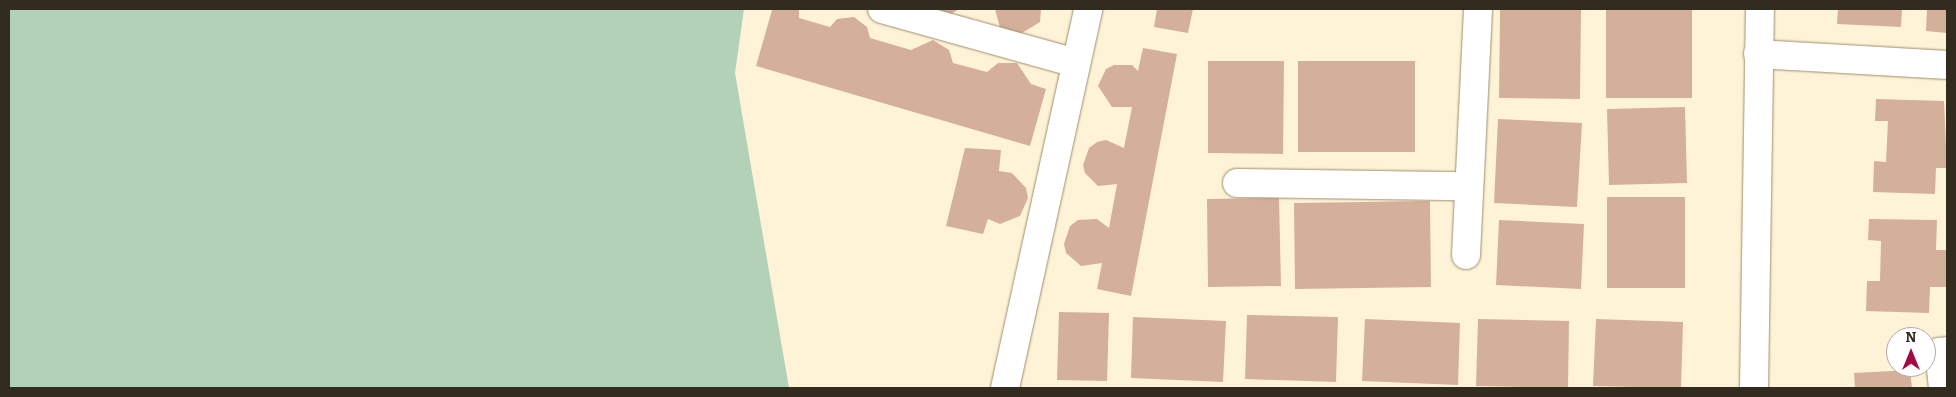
<!DOCTYPE html>
<html>
<head>
<meta charset="utf-8">
<style>
	body { margin:0 }
	#map { position:relative; width:1956px; height:397px; overflow:hidden; background:#fff3d7; font-family:Bitter,serif }
	div>[style] { position:absolute }
	.green>* { inset:0; background:#b3d1b7 }
	.building>* { inset:0; background:#d4af99 }
	.roads { filter:drop-shadow(0 0 1px #9c8f6e) drop-shadow(0 0 1px #9c8f6e) }
	.street>* { height:28px; margin:-14px; padding:0 14px; transform-origin:14px; border-radius:14px; background:#fff }
	span { translate:-50% -50%; white-space:nowrap; text-align:center; line-height:1.15; -webkit-text-stroke:4.5px #fff; paint-order:stroke }
	.frame { position:absolute; inset:0; border:10px solid #312c1e; pointer-events:none }
	.north { position:absolute; left:1886px; top:327px; width:50px; height:50px; box-sizing:border-box; background:#fff; border:1px solid #adaba5; border-radius:50%; rotate:0deg; font-size:14px; font-weight:700; line-height:20px; text-align:center; color:#312c1e }
	.north::after { content:''; display:block; margin:auto; width:18px; height:22px; background:#a40941; clip-path:polygon(50% 0,100% 100%,50% 72%,0 100%) }
</style>
</head>
<body>
<div id="map">
	<div class="green">
		<div style="clip-path:polygon(9px 9px,744px 9px,735px 73px,789px 388px,9px 388px)"></div>
	</div>
	<div class="building">
		<div style="clip-path:polygon(799px 9px,799px 18px,830px 27px,837px 19px,854px 17px,867px 27px,870px 38px,911px 50px,933px 40px,949px 50px,953px 63px,987px 72px,998px 63px,1017px 63px,1031px 84px,1046px 89px,1030px 146px,756px 66px,772px 10px)"></div>
		<div style="clip-path:polygon(924px 9px,959px 9px,948px 16px)"></div>
		<div style="clip-path:polygon(995px 9px,1041px 9px,1040px 22px,1017px 36px,1000px 28px)"></div>
		<div style="clip-path:polygon(1157px 9px,1193px 9px,1188px 33px,1154px 27px)"></div>
		<div style="clip-path:polygon(1500px 9px,1581px 9px,1580px 99px,1499px 98px)"></div>
		<div style="clip-path:polygon(1606px 9px,1692px 9px,1692px 98px,1606px 98px)"></div>
		<div style="clip-path:polygon(1838px 9px,1902px 9px,1901px 27px,1837px 24px)"></div>
		<div style="clip-path:polygon(1927px 9px,1947px 9px,1947px 33px,1926px 31px)"></div>
		<div style="clip-path:polygon(1143px 48px,1177px 54px,1131px 296px,1097px 289px,1102px 263px,1081px 266px,1066px 253px,1064px 244px,1070px 226px,1078px 220px,1097px 219px,1109px 228px,1117px 184px,1098px 186px,1085px 173px,1083px 165px,1089px 148px,1097px 142px,1106px 140px,1124px 148px,1132px 107px,1112px 107px,1098px 86px,1106px 69px,1114px 65px,1132px 65px,1138px 71px)"></div>
		<div style="clip-path:polygon(1208px 61px,1284px 61px,1283px 154px,1208px 153px)"></div>
		<div style="clip-path:polygon(1298px 61px,1415px 61px,1415px 152px,1298px 152px)"></div>
		<div style="clip-path:polygon(1876px 99px,1944px 101px,1947px 168px,1936px 168px,1935px 194px,1873px 192px,1874px 161px,1886px 162px,1888px 121px,1875px 121px)"></div>
		<div style="clip-path:polygon(1685px 107px,1687px 183px,1609px 185px,1607px 109px)"></div>
		<div style="clip-path:polygon(1498px 119px,1582px 123px,1577px 207px,1494px 203px)"></div>
		<div style="clip-path:polygon(965px 148px,1001px 150px,999px 171px,1012px 173px,1026px 188px,1028px 198px,1020px 216px,1000px 224px,988px 219px,983px 234px,946px 226px)"></div>
		<div style="clip-path:polygon(1607px 197px,1685px 197px,1685px 288px,1607px 288px)"></div>
		<div style="clip-path:polygon(1279px 198px,1281px 286px,1208px 287px,1207px 199px)"></div>
		<div style="clip-path:polygon(1430px 201px,1431px 287px,1295px 289px,1294px 203px)"></div>
		<div style="clip-path:polygon(1869px 219px,1937px 220px,1936px 250px,1947px 250px,1947px 287px,1930px 287px,1929px 313px,1866px 311px,1867px 281px,1880px 281px,1881px 241px,1868px 240px)"></div>
		<div style="clip-path:polygon(1499px 220px,1584px 224px,1581px 289px,1496px 285px)"></div>
		<div style="clip-path:polygon(1059px 312px,1109px 313px,1107px 381px,1057px 380px)"></div>
		<div style="clip-path:polygon(1247px 315px,1338px 317px,1336px 382px,1245px 379px)"></div>
		<div style="clip-path:polygon(1133px 317px,1226px 321px,1223px 382px,1131px 378px)"></div>
		<div style="clip-path:polygon(1365px 319px,1460px 323px,1458px 385px,1362px 381px)"></div>
		<div style="clip-path:polygon(1478px 319px,1569px 321px,1568px 388px,1476px 386px)"></div>
		<div style="clip-path:polygon(1596px 319px,1683px 322px,1681px 388px,1593px 386px)"></div>
		<div style="clip-path:polygon(1910px 370px,1912px 388px,1855px 388px,1854px 373px)"></div>
	</div>
	<div class="roads">
		<div class="street">
			<div style="left:882px;top:9px;width:201px;rotate:15.6deg"></div>
			<div style="left:1758px;top:54px;width:189px;rotate:3.3deg"></div>
			<div style="left:1237px;top:183px;width:229px;rotate:0.8deg"></div>
			<div style="left:1466px;top:255px;width:246px;rotate:-87.2deg"></div>
			<div style="left:1005px;top:388px;width:388px;rotate:-77.6deg"></div>
			<div style="left:1754px;top:388px;width:379px;rotate:-89.1deg"></div>
			<div style="left:1943px;top:388px;width:36px;rotate:-96deg"></div>
			<div style="left:1939px;top:352px;width:8px;rotate:-7deg"></div>
		</div>
	</div>
	<div class="frame"></div>
	<div class="north">N</div>
</div>
</body>
</html>
